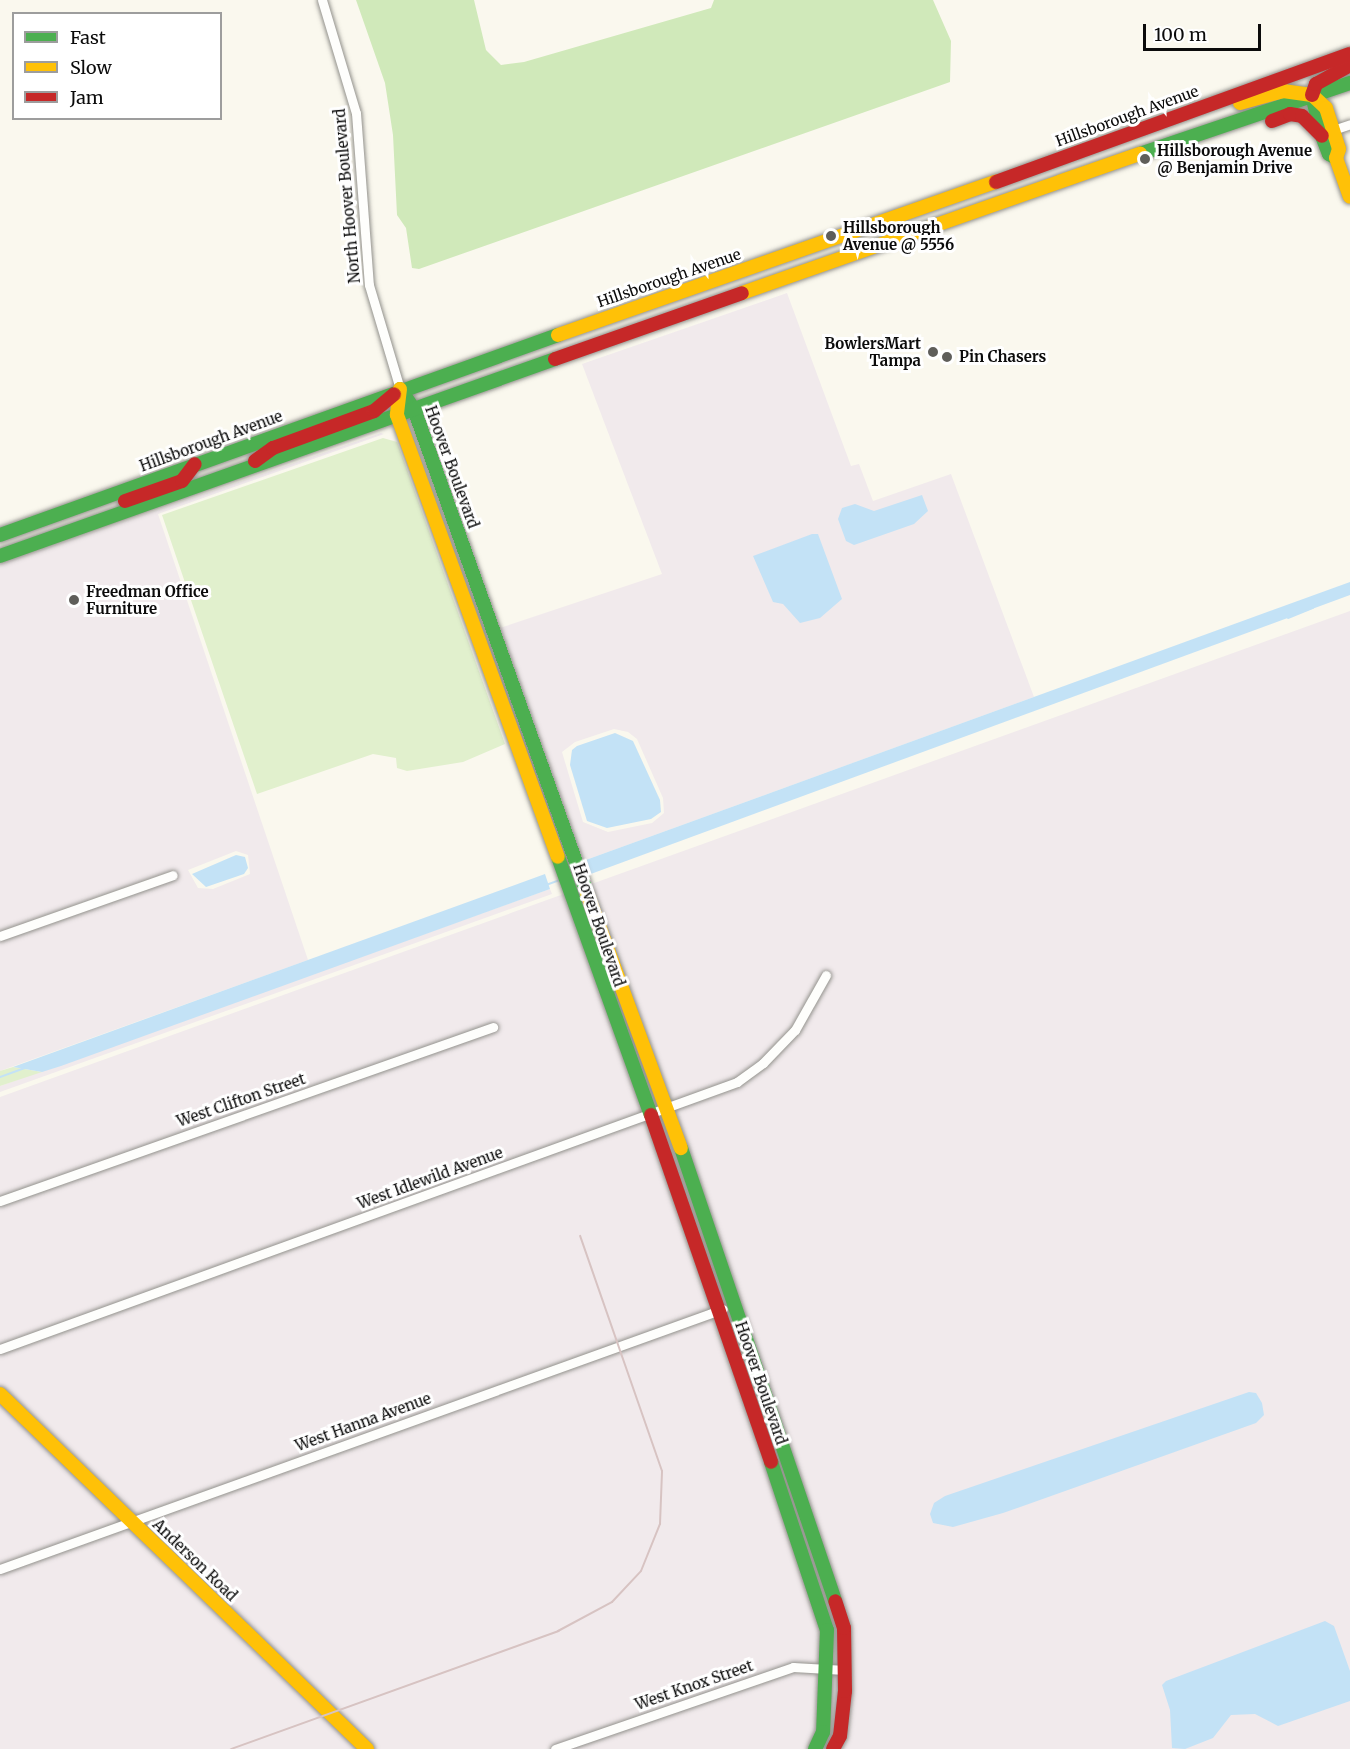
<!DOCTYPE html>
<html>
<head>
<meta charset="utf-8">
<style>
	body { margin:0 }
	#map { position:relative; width:1350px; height:1749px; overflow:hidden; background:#faf8ee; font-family:Merriweather,serif }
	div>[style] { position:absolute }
	.industrial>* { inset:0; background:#f1eaec }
	.green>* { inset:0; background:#e1f0cd }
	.forest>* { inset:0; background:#d0e9ba }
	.water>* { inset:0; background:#c3e2f6 }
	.stream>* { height:2px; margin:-1px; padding:0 1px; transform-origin:1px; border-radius:1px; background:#c3e2f6 }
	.roads { filter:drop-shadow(0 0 2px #93928d) drop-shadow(0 0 2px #93928d) }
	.street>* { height:9px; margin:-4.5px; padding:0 4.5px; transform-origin:4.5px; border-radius:4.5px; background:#fefefc }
	.fast>* { height:14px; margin:-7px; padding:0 7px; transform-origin:7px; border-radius:7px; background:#4caf50 }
	.slow>* { height:14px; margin:-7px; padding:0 7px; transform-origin:7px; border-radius:7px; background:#ffc107 }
	.jam>* { height:14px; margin:-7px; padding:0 7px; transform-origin:7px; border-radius:7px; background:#c62828 }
	.rail>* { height:2px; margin:-1px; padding:0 1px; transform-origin:1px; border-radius:1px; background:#d7c3c2 }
	.dots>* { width:16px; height:16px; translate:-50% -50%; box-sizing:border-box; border:3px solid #fff; border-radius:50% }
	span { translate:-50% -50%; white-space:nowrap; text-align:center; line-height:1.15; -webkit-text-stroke:6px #fff; paint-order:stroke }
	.street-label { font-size:15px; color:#0b0b0b }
	.poi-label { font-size:15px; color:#0b0b0b; font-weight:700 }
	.left { translate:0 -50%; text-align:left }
	.right { translate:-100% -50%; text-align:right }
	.legend { position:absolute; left:12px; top:12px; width:210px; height:108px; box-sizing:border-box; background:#fff; border:2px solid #9d9d9d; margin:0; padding:8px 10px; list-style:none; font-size:18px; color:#0b0b0b }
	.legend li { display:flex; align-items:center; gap:12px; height:30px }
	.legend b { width:30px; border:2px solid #9d9d9d }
	.scale { position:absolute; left:1143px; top:24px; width:118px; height:27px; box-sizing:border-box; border:3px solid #0b0b0b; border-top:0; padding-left:8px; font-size:18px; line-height:21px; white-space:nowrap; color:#0b0b0b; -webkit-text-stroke:4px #fff; paint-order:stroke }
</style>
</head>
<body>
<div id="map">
	<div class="industrial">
		<div style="clip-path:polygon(evenodd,787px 293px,851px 466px,859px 464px,873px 501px,951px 474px,1034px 697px,583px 861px,500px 628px,662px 574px,582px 364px,787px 293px,614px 729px,628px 732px,637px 739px,663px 798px,664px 813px,652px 823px,608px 832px,583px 822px,562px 752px,575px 742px,614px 729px)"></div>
		<div style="clip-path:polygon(evenodd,381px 433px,384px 434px,158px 514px,308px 960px,0 1071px,0 941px,178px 878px,174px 870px,0 932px,0 564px,381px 433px,236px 851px,248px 855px,250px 874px,213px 889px,198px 888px,188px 870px,236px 851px)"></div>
		<div style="clip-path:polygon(1350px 611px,1350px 1749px,0 1749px,0 1097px)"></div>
		<div style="clip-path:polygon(550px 889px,552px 894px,0 1092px,0 1086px)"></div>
	</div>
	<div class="green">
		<div style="clip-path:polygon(383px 438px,397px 442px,399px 447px,505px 744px,463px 762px,407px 771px,397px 768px,396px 758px,373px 754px,257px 794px,162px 515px)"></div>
		<div style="clip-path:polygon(13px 1067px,42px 1072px,0 1086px,0 1071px)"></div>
	</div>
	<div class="forest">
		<div style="clip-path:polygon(356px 0,474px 0,486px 50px,501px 65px,524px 62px,711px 8px,714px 0,933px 0,951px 41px,950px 82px,419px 269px,412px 268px,406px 228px,397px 215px,393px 135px,385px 83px)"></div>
	</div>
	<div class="water">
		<div style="clip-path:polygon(922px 495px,928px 511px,914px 524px,854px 545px,846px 541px,838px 519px,842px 508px,855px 504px,874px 511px)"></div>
		<div style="clip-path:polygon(812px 534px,818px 534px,842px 599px,820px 618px,800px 623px,783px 604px,773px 602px,753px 556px)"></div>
		<div style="clip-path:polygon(1350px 582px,1350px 595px,588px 875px,583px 861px)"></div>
		<div style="clip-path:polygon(615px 733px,633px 741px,660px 800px,661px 812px,651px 819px,607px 828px,587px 821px,570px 765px,572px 750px,577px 746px)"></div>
		<div style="clip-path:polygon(236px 855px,245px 857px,248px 868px,244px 874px,206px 887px,192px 874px)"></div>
		<div style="clip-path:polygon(545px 874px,550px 889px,61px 1066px,42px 1072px,13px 1067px)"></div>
		<div style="clip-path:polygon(1249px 1392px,1256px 1393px,1262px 1403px,1264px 1415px,1256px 1423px,1003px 1513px,953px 1527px,933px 1523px,930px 1514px,934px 1503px,945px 1496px)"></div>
		<div style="clip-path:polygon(1325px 1621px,1334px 1626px,1350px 1671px,1350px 1701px,1278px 1726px,1255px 1714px,1231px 1715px,1213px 1738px,1185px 1749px,1172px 1748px,1170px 1710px,1162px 1685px,1166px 1681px)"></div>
	</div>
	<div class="stream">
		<div style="left:1288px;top:618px;width:27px;rotate:-22deg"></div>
		<div style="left:546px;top:885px;width:15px;rotate:-20deg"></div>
		<div style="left:0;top:1077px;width:27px;rotate:-20deg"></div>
	</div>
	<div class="roads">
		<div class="street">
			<div style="left:322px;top:0;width:118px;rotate:73.3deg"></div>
			<div style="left:356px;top:113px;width:172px;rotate:85.7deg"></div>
			<div style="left:369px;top:285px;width:109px;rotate:73.4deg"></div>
			<div style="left:1333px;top:130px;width:18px;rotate:-19deg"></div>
			<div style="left:0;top:936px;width:183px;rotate:-19.4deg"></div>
			<div style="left:0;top:1201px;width:523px;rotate:-19.44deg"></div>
			<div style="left:0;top:1349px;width:784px;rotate:-19.91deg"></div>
			<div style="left:737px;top:1082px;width:32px;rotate:-36deg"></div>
			<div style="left:763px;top:1063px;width:46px;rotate:-45.9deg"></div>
			<div style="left:795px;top:1030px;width:63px;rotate:-60.6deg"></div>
			<div style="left:0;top:1569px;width:768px;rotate:-19.78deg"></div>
			<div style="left:555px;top:1749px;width:252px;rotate:-19deg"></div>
			<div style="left:793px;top:1667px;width:52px;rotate:3.3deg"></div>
		</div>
		<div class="fast">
			<div style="left:1312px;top:95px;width:42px;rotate:76.3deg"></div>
			<div style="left:1322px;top:136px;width:19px;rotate:69deg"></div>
			<div style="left:1329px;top:154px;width:8px;rotate:30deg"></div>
			<div style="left:1140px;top:154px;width:222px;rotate:-18.7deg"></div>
			<div style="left:400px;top:389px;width:24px;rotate:55deg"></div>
			<div style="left:414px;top:409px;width:514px;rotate:70.33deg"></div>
			<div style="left:0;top:535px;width:593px;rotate:-19.72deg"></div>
			<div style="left:0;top:556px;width:589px;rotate:-19.54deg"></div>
			<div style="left:558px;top:857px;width:274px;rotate:70.2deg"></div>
			<div style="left:681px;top:1148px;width:478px;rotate:71.2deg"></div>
			<div style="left:771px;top:1462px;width:177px;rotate:71.6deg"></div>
			<div style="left:827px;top:1630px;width:102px;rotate:92.2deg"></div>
			<div style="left:823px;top:1732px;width:19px;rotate:115deg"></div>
		</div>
		<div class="slow">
			<div style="left:1312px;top:95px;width:19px;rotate:43deg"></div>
			<div style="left:1326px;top:108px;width:43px;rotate:72.4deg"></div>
			<div style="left:1339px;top:149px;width:9px;rotate:108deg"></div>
			<div style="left:1336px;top:158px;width:41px;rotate:70.3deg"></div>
			<div style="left:1240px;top:103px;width:45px;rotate:-15.6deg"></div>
			<div style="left:1283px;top:91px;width:29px;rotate:8deg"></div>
			<div style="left:742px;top:293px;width:422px;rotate:-19.3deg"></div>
			<div style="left:558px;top:335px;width:464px;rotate:-19.3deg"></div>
			<div style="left:400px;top:389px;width:26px;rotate:97deg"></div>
			<div style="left:397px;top:415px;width:470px;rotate:70deg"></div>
			<div style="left:587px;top:893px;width:272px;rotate:69.8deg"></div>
			<div style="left:0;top:1394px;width:511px;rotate:44.05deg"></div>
		</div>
		<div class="jam">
			<div style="left:1312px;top:95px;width:12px;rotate:-70deg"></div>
			<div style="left:1316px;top:84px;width:39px;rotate:-29deg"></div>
			<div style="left:1272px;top:121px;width:19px;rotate:-21deg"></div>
			<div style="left:1290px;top:114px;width:12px;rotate:9deg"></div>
			<div style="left:1302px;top:116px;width:28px;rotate:45deg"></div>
			<div style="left:996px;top:182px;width:376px;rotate:-19.9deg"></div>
			<div style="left:555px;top:359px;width:198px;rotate:-19.4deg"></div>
			<div style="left:255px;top:461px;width:22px;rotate:-36deg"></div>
			<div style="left:273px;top:448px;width:108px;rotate:-20.1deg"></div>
			<div style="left:374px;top:411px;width:26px;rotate:-40deg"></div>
			<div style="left:125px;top:501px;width:60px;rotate:-19.3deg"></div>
			<div style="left:182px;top:481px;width:21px;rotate:-53deg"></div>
			<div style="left:651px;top:1115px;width:367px;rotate:70.9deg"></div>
			<div style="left:833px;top:1749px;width:15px;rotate:-62deg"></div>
			<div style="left:840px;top:1736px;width:45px;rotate:-83.7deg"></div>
			<div style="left:845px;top:1691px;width:63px;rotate:-90.9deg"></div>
			<div style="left:844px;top:1628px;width:28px;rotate:-108deg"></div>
		</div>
	</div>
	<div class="rail">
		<div style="left:231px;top:1749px;width:348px;rotate:-19.8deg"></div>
		<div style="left:558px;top:1631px;width:61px;rotate:-28.2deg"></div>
		<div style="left:612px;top:1602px;width:42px;rotate:-46.9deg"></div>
		<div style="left:641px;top:1571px;width:51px;rotate:-68deg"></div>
		<div style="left:660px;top:1524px;width:53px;rotate:-87.8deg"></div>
		<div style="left:662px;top:1471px;width:249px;rotate:-109.2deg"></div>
	</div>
	<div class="dots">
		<div style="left:1145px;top:159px;background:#5f5e5a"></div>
		<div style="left:831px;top:236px;background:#5f5e5a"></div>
		<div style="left:933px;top:352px;background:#5f5e5a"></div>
		<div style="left:947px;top:357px;background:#5f5e5a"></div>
		<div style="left:74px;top:600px;background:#5f5e5a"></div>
	</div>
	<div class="street-label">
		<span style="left:1127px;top:116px;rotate:-20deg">Hillsborough Avenue</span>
		<span style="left:347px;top:196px;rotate:-95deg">North Hoover Boulevard</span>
		<span style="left:669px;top:278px;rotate:-19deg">Hillsborough Avenue</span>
		<span style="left:211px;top:441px;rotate:-20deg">Hillsborough Avenue</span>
		<span style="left:452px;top:467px;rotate:70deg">Hoover Boulevard</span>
		<span style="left:599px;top:925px;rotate:71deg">Hoover Boulevard</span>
		<span style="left:241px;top:1100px;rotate:-19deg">West Clifton Street</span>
		<span style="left:430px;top:1178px;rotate:-20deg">West Idlewild Avenue</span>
		<span style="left:761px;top:1383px;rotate:71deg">Hoover Boulevard</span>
		<span style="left:363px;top:1422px;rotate:-20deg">West Hanna Avenue</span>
		<span style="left:195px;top:1560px;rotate:44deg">Anderson Road</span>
		<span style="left:694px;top:1685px;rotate:-19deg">West Knox Street</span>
	</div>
	<div class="poi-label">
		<span class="left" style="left:1157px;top:159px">Hillsborough Avenue<br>@ Benjamin Drive</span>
		<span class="left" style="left:843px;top:236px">Hillsborough<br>Avenue @ 5556</span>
		<span class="right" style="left:921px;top:352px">BowlersMart<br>Tampa</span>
		<span class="left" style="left:959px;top:357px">Pin Chasers</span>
		<span class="left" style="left:86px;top:600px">Freedman Office<br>Furniture</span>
	</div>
	<ul class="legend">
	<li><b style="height:8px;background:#4caf50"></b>Fast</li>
	<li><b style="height:8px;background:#ffc107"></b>Slow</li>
	<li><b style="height:8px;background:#c62828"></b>Jam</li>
	</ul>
	<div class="scale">100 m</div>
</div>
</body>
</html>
